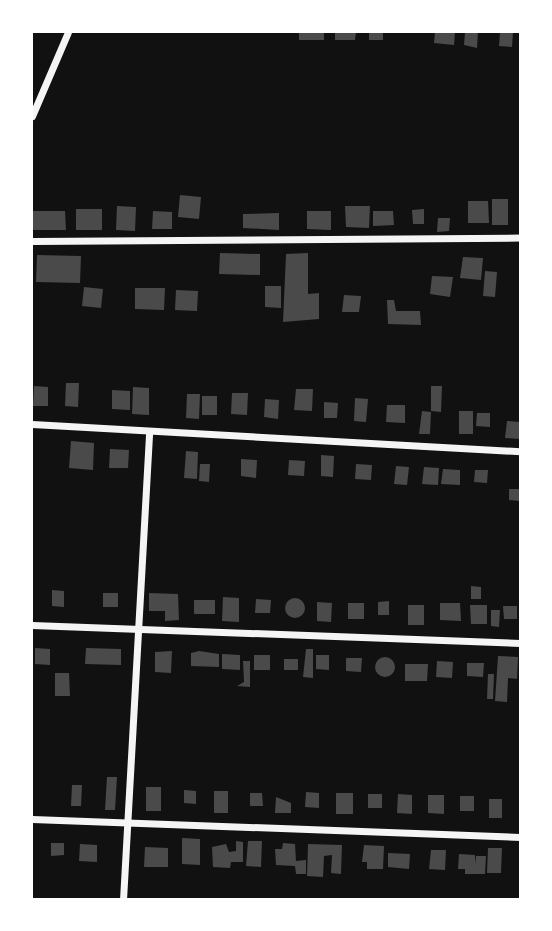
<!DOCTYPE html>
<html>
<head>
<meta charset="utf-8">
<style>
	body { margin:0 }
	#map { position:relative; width:552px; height:931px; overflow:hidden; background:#111; font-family:Rubik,sans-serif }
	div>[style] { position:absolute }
	.building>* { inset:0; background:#4a4a4a }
	.round { border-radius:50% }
	.minor>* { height:7px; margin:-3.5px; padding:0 3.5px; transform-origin:3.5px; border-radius:3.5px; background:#f5f5f5 }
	span { translate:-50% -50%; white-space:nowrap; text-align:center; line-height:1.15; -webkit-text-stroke:6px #fff; paint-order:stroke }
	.frame { position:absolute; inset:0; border:33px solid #fff; pointer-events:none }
</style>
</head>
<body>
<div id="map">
	<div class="building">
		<div style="clip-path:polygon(299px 32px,324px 32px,324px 40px,299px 40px)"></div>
		<div style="clip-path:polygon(335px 32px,356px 32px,355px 40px,335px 40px)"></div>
		<div style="clip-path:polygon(369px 32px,383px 32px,383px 40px,369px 40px)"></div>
		<div style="clip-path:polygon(435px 32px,455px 32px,454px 45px,434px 43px)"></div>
		<div style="clip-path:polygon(465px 32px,478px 32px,477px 48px,464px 45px)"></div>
		<div style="clip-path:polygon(500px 32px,513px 32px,512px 47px,499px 46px)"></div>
		<div style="clip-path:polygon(180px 195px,201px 197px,199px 219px,178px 217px)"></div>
		<div style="clip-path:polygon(492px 199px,508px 199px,508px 225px,492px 225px)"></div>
		<div style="clip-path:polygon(468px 201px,488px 201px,489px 223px,468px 223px)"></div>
		<div style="clip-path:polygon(117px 206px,136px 207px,135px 231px,116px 230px)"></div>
		<div style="clip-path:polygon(345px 206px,370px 206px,369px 228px,346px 227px)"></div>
		<div style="clip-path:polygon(76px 209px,102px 209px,102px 230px,76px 230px)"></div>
		<div style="clip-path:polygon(424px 209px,424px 224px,413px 224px,412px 210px)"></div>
		<div style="clip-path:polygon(32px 211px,65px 211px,66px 230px,32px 230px)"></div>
		<div style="clip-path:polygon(153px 211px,172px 212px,172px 229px,152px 229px)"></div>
		<div style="clip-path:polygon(307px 211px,331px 211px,331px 230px,307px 229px)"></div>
		<div style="clip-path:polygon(373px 211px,393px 211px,394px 225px,373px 226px)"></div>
		<div style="clip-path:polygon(279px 213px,279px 230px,243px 228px,243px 214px)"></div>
		<div style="clip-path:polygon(438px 218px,450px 218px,449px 231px,437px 232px)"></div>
		<div style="clip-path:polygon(220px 253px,260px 254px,260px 275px,219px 274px)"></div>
		<div style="clip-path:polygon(308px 253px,308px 294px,319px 293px,319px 319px,283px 322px,286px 254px)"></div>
		<div style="clip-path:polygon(37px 255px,81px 256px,80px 283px,36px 282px)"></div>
		<div style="clip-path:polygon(463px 257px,483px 258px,481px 280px,460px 278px)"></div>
		<div style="clip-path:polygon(485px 271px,497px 272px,495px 297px,483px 296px)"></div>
		<div style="clip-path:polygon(432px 276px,453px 277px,450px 297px,430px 294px)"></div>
		<div style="clip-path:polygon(265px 286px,281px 286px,281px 308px,265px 307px)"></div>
		<div style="clip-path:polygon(84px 287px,103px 289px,101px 308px,82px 306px)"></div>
		<div style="clip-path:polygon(135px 288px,165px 288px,164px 310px,135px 309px)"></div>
		<div style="clip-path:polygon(176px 290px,198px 291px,197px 311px,175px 310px)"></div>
		<div style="clip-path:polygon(344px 295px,361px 296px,359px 312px,342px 312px)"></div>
		<div style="clip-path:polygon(387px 300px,394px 300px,396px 311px,420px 311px,421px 325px,388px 324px)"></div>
		<div style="clip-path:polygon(66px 383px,79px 383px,78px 407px,65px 406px)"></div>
		<div style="clip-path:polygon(34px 386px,48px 387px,48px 406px,33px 406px)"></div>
		<div style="clip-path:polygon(431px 386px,442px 386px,441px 412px,431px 411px)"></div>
		<div style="clip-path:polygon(133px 387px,149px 388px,149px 415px,132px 414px)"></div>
		<div style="clip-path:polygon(296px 389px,313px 389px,312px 411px,294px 410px)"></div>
		<div style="clip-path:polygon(112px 390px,130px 391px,130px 410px,112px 409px)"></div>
		<div style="clip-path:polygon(232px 393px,248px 393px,247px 415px,231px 414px)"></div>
		<div style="clip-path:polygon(187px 394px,200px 394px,199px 419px,186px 418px)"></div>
		<div style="clip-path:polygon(202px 396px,217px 396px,217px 415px,202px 415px)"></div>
		<div style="clip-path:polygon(355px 398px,368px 399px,366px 422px,354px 421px)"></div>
		<div style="clip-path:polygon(265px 399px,279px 400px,278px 419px,264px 417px)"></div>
		<div style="clip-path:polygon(324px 402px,338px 403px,337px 418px,324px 418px)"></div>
		<div style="clip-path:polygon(387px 405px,405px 405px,405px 423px,386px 422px)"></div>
		<div style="clip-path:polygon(422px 411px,431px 412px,430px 434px,419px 434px)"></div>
		<div style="clip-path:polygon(459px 411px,473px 411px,473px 434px,459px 434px)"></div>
		<div style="clip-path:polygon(477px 413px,490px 413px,490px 427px,476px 426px)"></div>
		<div style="clip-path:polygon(507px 421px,520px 422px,520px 439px,505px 438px)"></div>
		<div style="clip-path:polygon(71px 441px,94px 443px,93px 470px,69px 468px)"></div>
		<div style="clip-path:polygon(110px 449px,129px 450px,128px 468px,109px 468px)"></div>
		<div style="clip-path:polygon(186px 451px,198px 452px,197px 479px,184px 478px)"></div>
		<div style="clip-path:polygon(321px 455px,334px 456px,333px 477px,321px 476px)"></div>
		<div style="clip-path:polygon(241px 459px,257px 460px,256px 478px,241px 476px)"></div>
		<div style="clip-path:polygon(289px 460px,305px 461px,304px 476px,288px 475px)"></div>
		<div style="clip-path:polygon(200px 464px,210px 464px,209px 482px,199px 481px)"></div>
		<div style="clip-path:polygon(356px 464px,372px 465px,371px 480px,355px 479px)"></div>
		<div style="clip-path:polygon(396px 466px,409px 467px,407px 485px,394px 484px)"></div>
		<div style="clip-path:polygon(424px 467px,439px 468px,438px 485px,422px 484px)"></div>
		<div style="clip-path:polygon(443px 469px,460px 470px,460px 485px,441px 484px)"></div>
		<div style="clip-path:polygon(475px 470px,488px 470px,487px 483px,474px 482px)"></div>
		<div style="clip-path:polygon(509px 489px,520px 489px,520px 501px,509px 500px)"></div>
		<div style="clip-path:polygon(471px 586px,481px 587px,481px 599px,471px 599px)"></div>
		<div style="clip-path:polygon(52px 590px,64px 591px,64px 607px,52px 606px)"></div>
		<div style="clip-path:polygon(103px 593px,118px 593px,118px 607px,103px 607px)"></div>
		<div style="clip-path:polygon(149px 593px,178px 594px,179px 620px,165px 621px,165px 611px,149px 611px)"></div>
		<div style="clip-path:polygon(223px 597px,239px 598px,239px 622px,222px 621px)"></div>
		<div class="round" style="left:285px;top:598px;width:20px;height:20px"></div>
		<div style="clip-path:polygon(256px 599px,271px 600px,270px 613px,255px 613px)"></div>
		<div style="clip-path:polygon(194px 600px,215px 600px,215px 614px,194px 614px)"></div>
		<div style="clip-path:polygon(389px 601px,389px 615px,378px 615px,378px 602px)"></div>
		<div style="clip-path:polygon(317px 602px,332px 603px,331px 622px,317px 621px)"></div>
		<div style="clip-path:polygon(348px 603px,364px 603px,364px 619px,348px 619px)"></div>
		<div style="clip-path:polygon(440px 603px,460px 603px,461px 621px,440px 620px)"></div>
		<div style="clip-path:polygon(408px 605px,424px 605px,424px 625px,408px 625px)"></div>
		<div style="clip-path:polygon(470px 605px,487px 605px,487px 624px,471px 624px)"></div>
		<div style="clip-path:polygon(503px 606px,517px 606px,517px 619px,504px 619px)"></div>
		<div style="clip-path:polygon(491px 610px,500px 610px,499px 627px,491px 626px)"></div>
		<div style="clip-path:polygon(35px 648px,50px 649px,50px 665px,35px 664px)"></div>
		<div style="clip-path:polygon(86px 648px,121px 649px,121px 665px,85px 664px)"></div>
		<div style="clip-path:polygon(306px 649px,313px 649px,313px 678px,303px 677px)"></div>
		<div style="clip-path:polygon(172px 651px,171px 673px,155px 672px,155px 652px)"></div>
		<div style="clip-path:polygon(199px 651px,219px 654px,219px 667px,191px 666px,191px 653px)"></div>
		<div style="clip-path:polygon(222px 654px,240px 655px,240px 670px,222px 669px)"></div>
		<div style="clip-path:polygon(254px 655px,270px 655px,270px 670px,254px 670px)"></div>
		<div style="clip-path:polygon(316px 655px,329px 655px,329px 670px,316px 669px)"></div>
		<div style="clip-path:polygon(498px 656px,518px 657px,517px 679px,508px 678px,507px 702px,495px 701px)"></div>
		<div class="round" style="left:375px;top:657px;width:20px;height:20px"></div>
		<div style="clip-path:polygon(346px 658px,362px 658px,361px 672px,346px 671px)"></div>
		<div style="clip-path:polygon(284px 659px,298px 659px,298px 670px,284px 670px)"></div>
		<div style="clip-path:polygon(243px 661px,250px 661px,250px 687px,237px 686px,244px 682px)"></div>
		<div style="clip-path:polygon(437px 661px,453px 662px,452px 678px,436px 677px)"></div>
		<div style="clip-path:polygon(467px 663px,484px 663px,483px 677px,467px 676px)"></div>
		<div style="clip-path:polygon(405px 664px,428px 664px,427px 681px,405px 681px)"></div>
		<div style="clip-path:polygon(55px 673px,69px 673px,70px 696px,55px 696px)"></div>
		<div style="clip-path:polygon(488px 674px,494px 674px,493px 699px,487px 699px)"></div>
		<div style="clip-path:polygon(107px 777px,117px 777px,115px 810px,105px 810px)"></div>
		<div style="clip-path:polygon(72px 785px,82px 785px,81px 806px,71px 806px)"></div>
		<div style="clip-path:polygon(146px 787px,161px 787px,161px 811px,146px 811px)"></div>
		<div style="clip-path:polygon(184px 790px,196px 791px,196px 804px,184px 803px)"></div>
		<div style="clip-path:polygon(214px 791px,228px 791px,228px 813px,214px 813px)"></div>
		<div style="clip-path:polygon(306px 792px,319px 793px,319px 808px,305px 807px)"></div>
		<div style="clip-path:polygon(250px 793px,262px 793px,263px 806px,250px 806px)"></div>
		<div style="clip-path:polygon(336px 793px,353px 793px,353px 814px,336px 814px)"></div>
		<div style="clip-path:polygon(368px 794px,382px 794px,382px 808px,368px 808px)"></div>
		<div style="clip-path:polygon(398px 794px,412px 795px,412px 814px,397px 813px)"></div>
		<div style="clip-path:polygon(428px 795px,444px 795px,444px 814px,428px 813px)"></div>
		<div style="clip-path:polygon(460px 796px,474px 796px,474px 811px,460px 811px)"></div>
		<div style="clip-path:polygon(276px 797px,291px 803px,291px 813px,275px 813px)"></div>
		<div style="clip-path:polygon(489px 799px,502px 799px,502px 818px,489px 818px)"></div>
		<div style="clip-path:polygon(182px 838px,200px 839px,200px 865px,182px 864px)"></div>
		<div style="clip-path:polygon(236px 841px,243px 842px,243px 862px,231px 862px,230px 868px,213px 867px,212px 847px,226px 844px,229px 852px,236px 851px)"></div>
		<div style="clip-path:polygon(248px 841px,262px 841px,261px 867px,246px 866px)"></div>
		<div style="clip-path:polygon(51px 843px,64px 843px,64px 855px,51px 856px)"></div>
		<div style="clip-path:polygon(283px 843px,295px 844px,296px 861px,306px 860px,306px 874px,296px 874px,295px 866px,276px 865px,275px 849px,282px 849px)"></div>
		<div style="clip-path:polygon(80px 844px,97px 845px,97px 862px,79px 861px)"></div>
		<div style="clip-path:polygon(308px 844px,342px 845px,341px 874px,331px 873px,332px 855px,324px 856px,323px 877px,307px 876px)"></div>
		<div style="clip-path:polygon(364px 845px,384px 846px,383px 869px,367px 869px,367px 862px,362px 862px)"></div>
		<div style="clip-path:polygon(145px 847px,168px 848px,168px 867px,144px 867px)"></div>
		<div style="clip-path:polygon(488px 848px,502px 848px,501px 873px,487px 873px)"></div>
		<div style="clip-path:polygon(431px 850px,446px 850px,445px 870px,429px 869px)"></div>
		<div style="clip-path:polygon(388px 853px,410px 854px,409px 869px,388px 867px)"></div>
		<div style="clip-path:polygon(459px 854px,475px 855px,475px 864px,476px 856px,486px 856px,485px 874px,465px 874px,465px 869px,458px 869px)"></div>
	</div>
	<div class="minor">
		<div style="left:32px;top:116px;width:91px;rotate:-66.8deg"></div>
		<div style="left:32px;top:241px;width:488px;rotate:-0.4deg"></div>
		<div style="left:32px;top:424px;width:489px;rotate:3.2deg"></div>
		<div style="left:32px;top:625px;width:488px;rotate:2.1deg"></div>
		<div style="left:32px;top:819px;width:488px;rotate:2.1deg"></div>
		<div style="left:123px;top:900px;width:469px;rotate:-86.8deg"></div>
	</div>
	<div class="frame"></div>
</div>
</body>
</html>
